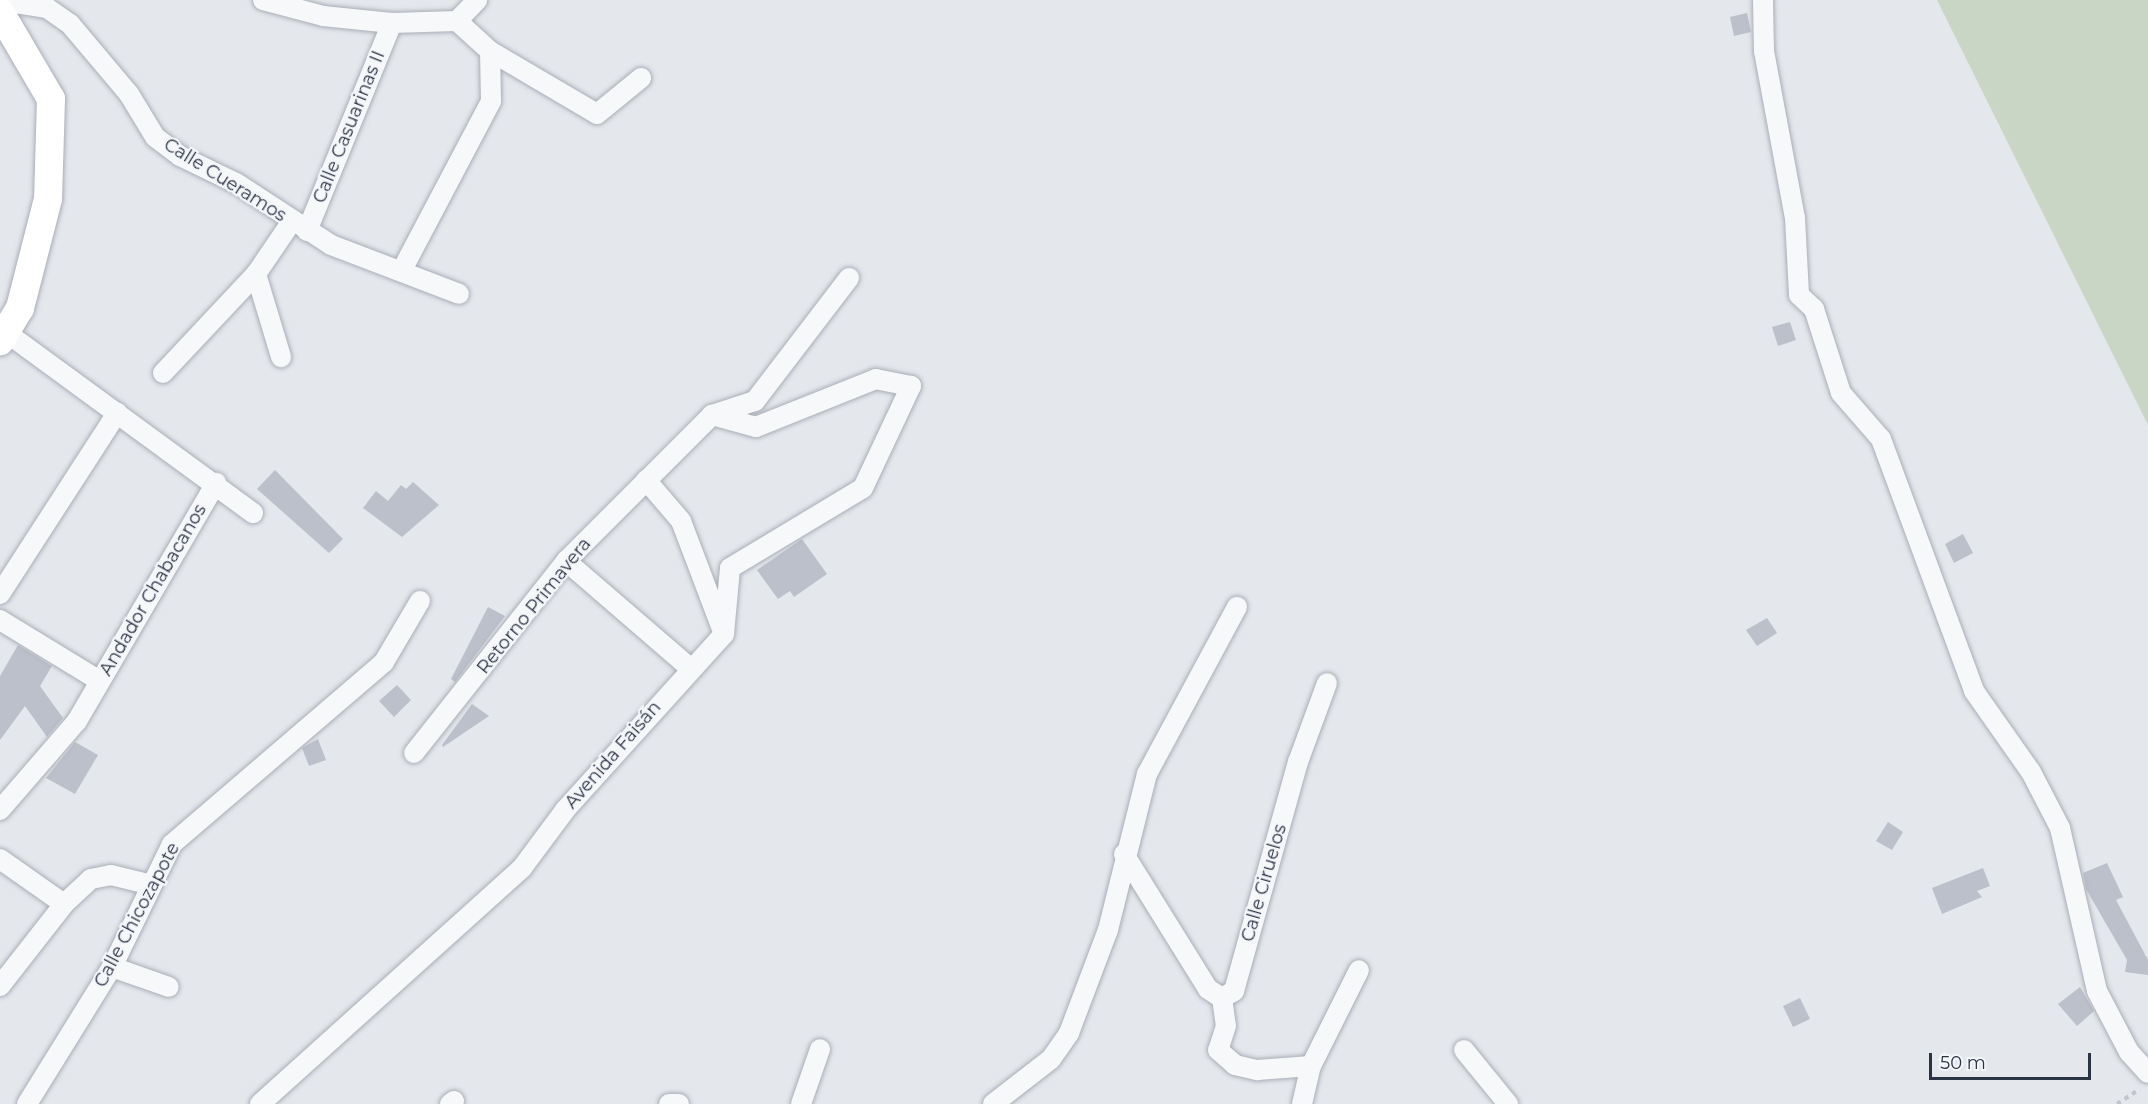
<!DOCTYPE html>
<html>
<head>
<meta charset="utf-8">
<style>
	body { margin:0 }
	#map { position:relative; width:2148px; height:1104px; overflow:hidden; background:#e4e7ec; font-family:Montserrat,sans-serif }
	div>[style] { position:absolute }
	.green>* { inset:0; background:#c9d6c5 }
	.building>* { inset:0; background:#bbc0ca }
	.path>* { height:4px; margin-top:-2px; transform-origin:0; background:repeating-linear-gradient(90deg,#c2c5cb 0 4.5px,transparent 0 9px) }
	.roads { filter:drop-shadow(0 0 2px #a9aeb7) drop-shadow(0 0 2px #a9aeb7) }
	.minor>* { height:20px; margin:-10px; padding:0 10px; transform-origin:10px; border-radius:10px; background:#f7f8fa }
	.secondary>* { height:28px; margin:-14px; padding:0 14px; transform-origin:14px; border-radius:14px; background:#fff }
	span { translate:-50% -50%; white-space:nowrap; text-align:center; line-height:1.15; -webkit-text-stroke:4.5px #f4f6f9; paint-order:stroke }
	.street-label { font-size:18px; color:#2b3445 }
	.scale { position:absolute; left:1929px; top:1053px; width:162px; height:27px; box-sizing:border-box; border:3px solid #2b3445; border-top:0; padding-left:8px; font-size:18px; line-height:21px; white-space:nowrap; color:#2b3445; -webkit-text-stroke:4px #f4f6f9; paint-order:stroke }
</style>
</head>
<body>
<div id="map">
	<div class="green">
		<div style="clip-path:polygon(1937px 0,2148px 0,2148px 425px)"></div>
	</div>
	<div class="building">
		<div style="clip-path:polygon(1747px 13px,1751px 32px,1734px 36px,1730px 17px)"></div>
		<div style="clip-path:polygon(1790px 322px,1796px 340px,1778px 346px,1772px 327px)"></div>
		<div style="clip-path:polygon(275px 470px,343px 539px,329px 553px,257px 489px)"></div>
		<div style="clip-path:polygon(413px 482px,439px 505px,402px 537px,363px 508px,376px 491px,388px 501px,401px 485px,406px 489px)"></div>
		<div style="clip-path:polygon(1963px 534px,1973px 553px,1954px 563px,1945px 544px)"></div>
		<div style="clip-path:polygon(802px 539px,827px 574px,794px 597px,790px 591px,778px 599px,757px 570px)"></div>
		<div style="clip-path:polygon(488px 607px,505px 616px,455px 682px,451px 679px)"></div>
		<div style="clip-path:polygon(1767px 618px,1777px 633px,1757px 646px,1746px 630px)"></div>
		<div style="clip-path:polygon(18px 645px,52px 666px,40px 686px,63px 718px,47px 737px,25px 706px,0 740px,0 676px)"></div>
		<div style="clip-path:polygon(397px 685px,411px 700px,394px 717px,379px 701px)"></div>
		<div style="clip-path:polygon(472px 704px,489px 716px,443px 747px,442px 745px)"></div>
		<div style="clip-path:polygon(318px 739px,326px 760px,309px 766px,302px 748px)"></div>
		<div style="clip-path:polygon(75px 742px,98px 755px,75px 794px,46px 778px)"></div>
		<div style="clip-path:polygon(1888px 822px,1903px 832px,1892px 850px,1876px 841px)"></div>
		<div style="clip-path:polygon(2107px 863px,2123px 897px,2116px 900px,2148px 960px,2148px 975px,2125px 972px,2127px 960px,2086px 889px,2083px 873px)"></div>
		<div style="clip-path:polygon(1983px 868px,1990px 886px,1977px 891px,1982px 897px,1942px 914px,1932px 888px)"></div>
		<div style="clip-path:polygon(2080px 987px,2094px 1011px,2077px 1026px,2058px 1004px)"></div>
		<div style="clip-path:polygon(1800px 998px,1810px 1019px,1793px 1027px,1783px 1006px)"></div>
	</div>
	<div class="path">
		<div style="left:2117px;top:1104px;width:27px;rotate:-33deg"></div>
	</div>
	<div class="roads">
		<div class="minor">
			<div style="left:263px;top:0;width:62px;rotate:14.9deg"></div>
			<div style="left:323px;top:16px;width:69px;rotate:5.8deg"></div>
			<div style="left:392px;top:23px;width:65px;rotate:-1.8deg"></div>
			<div style="left:457px;top:21px;width:29px;rotate:-46deg"></div>
			<div style="left:1763px;top:0;width:51px;rotate:88.9deg"></div>
			<div style="left:1764px;top:51px;width:170px;rotate:79.5deg"></div>
			<div style="left:1795px;top:218px;width:77px;rotate:87deg"></div>
			<div style="left:1799px;top:295px;width:21px;rotate:43deg"></div>
			<div style="left:1814px;top:309px;width:88px;rotate:72.2deg"></div>
			<div style="left:1841px;top:393px;width:61px;rotate:49deg"></div>
			<div style="left:1881px;top:439px;width:269px;rotate:69.7deg"></div>
			<div style="left:1974px;top:691px;width:99px;rotate:54.9deg"></div>
			<div style="left:2031px;top:772px;width:63px;rotate:62.6deg"></div>
			<div style="left:2060px;top:828px;width:167px;rotate:77.2deg"></div>
			<div style="left:2097px;top:991px;width:69px;rotate:62.3deg"></div>
			<div style="left:2129px;top:1052px;width:28px;rotate:48deg"></div>
			<div style="left:3px;top:1px;width:45px;rotate:9deg"></div>
			<div style="left:47px;top:8px;width:28px;rotate:35deg"></div>
			<div style="left:70px;top:24px;width:92px;rotate:49.9deg"></div>
			<div style="left:129px;top:94px;width:50px;rotate:58.8deg"></div>
			<div style="left:155px;top:137px;width:31px;rotate:37deg"></div>
			<div style="left:180px;top:156px;width:62px;rotate:25.7deg"></div>
			<div style="left:236px;top:183px;width:113px;rotate:33.1deg"></div>
			<div style="left:331px;top:245px;width:137px;rotate:20.9deg"></div>
			<div style="left:457px;top:21px;width:45px;rotate:42.3deg"></div>
			<div style="left:490px;top:51px;width:124px;rotate:30.5deg"></div>
			<div style="left:597px;top:114px;width:57px;rotate:-39.3deg"></div>
			<div style="left:307px;top:231px;width:225px;rotate:-67.8deg"></div>
			<div style="left:402px;top:270px;width:191px;rotate:-62.2deg"></div>
			<div style="left:491px;top:101px;width:50px;rotate:-91.1deg"></div>
			<div style="left:256px;top:274px;width:87px;rotate:73.2deg"></div>
			<div style="left:7px;top:333px;width:305px;rotate:36.2deg"></div>
			<div style="left:163px;top:373px;width:136px;rotate:-46.8deg"></div>
			<div style="left:256px;top:274px;width:64px;rotate:-55.8deg"></div>
			<div style="left:646px;top:480px;width:54px;rotate:49.5deg"></div>
			<div style="left:681px;top:521px;width:116px;rotate:69.2deg"></div>
			<div style="left:566px;top:561px;width:164px;rotate:40.8deg"></div>
			<div style="left:0;top:594px;width:216px;rotate:-57.1deg"></div>
			<div style="left:0;top:620px;width:117px;rotate:31.4deg"></div>
			<div style="left:414px;top:753px;width:245px;rotate:-51.6deg"></div>
			<div style="left:566px;top:561px;width:206px;rotate:-45deg"></div>
			<div style="left:712px;top:415px;width:45px;rotate:-18deg"></div>
			<div style="left:755px;top:401px;width:155px;rotate:-52.6deg"></div>
			<div style="left:0;top:810px;width:118px;rotate:-49.1deg"></div>
			<div style="left:77px;top:721px;width:276px;rotate:-59.7deg"></div>
			<div style="left:1124px;top:854px;width:159px;rotate:58.1deg"></div>
			<div style="left:1208px;top:989px;width:17px;rotate:33deg"></div>
			<div style="left:1222px;top:998px;width:28px;rotate:82deg"></div>
			<div style="left:1226px;top:1026px;width:25px;rotate:108deg"></div>
			<div style="left:1218px;top:1050px;width:23px;rotate:41deg"></div>
			<div style="left:1235px;top:1065px;width:23px;rotate:13deg"></div>
			<div style="left:1257px;top:1070px;width:54px;rotate:-4.2deg"></div>
			<div style="left:0;top:859px;width:78px;rotate:35.1deg"></div>
			<div style="left:112px;top:967px;width:60px;rotate:19.3deg"></div>
			<div style="left:0;top:986px;width:104px;rotate:-52deg"></div>
			<div style="left:64px;top:904px;width:37px;rotate:-43deg"></div>
			<div style="left:91px;top:879px;width:20px;rotate:-11deg"></div>
			<div style="left:111px;top:875px;width:42px;rotate:13.7deg"></div>
			<div style="left:1222px;top:998px;width:14px;rotate:-30deg"></div>
			<div style="left:1234px;top:991px;width:238px;rotate:-74.4deg"></div>
			<div style="left:1298px;top:762px;width:84px;rotate:-69.8deg"></div>
			<div style="left:1464px;top:1050px;width:70px;rotate:50.8deg"></div>
			<div style="left:27px;top:1104px;width:161px;rotate:-58.2deg"></div>
			<div style="left:112px;top:967px;width:137px;rotate:-64deg"></div>
			<div style="left:172px;top:844px;width:279px;rotate:-40.6deg"></div>
			<div style="left:384px;top:662px;width:71px;rotate:-59.5deg"></div>
			<div style="left:260px;top:1104px;width:353px;rotate:-42deg"></div>
			<div style="left:522px;top:868px;width:72px;rotate:-53.4deg"></div>
			<div style="left:565px;top:810px;width:237px;rotate:-47.9deg"></div>
			<div style="left:724px;top:634px;width:66px;rotate:-84.8deg"></div>
			<div style="left:730px;top:568px;width:155px;rotate:-31deg"></div>
			<div style="left:863px;top:488px;width:113px;rotate:-64.8deg"></div>
			<div style="left:911px;top:386px;width:36px;rotate:-169deg"></div>
			<div style="left:876px;top:379px;width:129px;rotate:158.2deg"></div>
			<div style="left:756px;top:427px;width:46px;rotate:-164.7deg"></div>
			<div style="left:450px;top:1104px;width:5px;rotate:-37deg"></div>
			<div style="left:669px;top:1104px;width:10px"></div>
			<div style="left:801px;top:1104px;width:58px;rotate:-70.9deg"></div>
			<div style="left:993px;top:1104px;width:73px;rotate:-37.8deg"></div>
			<div style="left:1051px;top:1059px;width:32px;rotate:-55deg"></div>
			<div style="left:1069px;top:1033px;width:110px;rotate:-69.3deg"></div>
			<div style="left:1108px;top:930px;width:161px;rotate:-76deg"></div>
			<div style="left:1147px;top:774px;width:190px;rotate:-61.7deg"></div>
			<div style="left:1302px;top:1104px;width:39px;rotate:-77deg"></div>
			<div style="left:1311px;top:1066px;width:107px;rotate:-63.4deg"></div>
		</div>
		<div class="secondary">
			<div style="left:0;top:12px;width:101px;rotate:59.6deg"></div>
			<div style="left:51px;top:99px;width:100px;rotate:91.7deg"></div>
			<div style="left:48px;top:199px;width:113px;rotate:104.4deg"></div>
			<div style="left:20px;top:308px;width:39px;rotate:121deg"></div>
		</div>
	</div>
	<div class="street-label">
		<span style="left:349px;top:127px;rotate:-68deg">Calle Casuarinas II</span>
		<span style="left:225px;top:180px;rotate:32deg">Calle Cueramos</span>
		<span style="left:153px;top:590px;rotate:-60deg">Andador Chabacanos</span>
		<span style="left:534px;top:606px;rotate:-51deg">Retorno Primavera</span>
		<span style="left:613px;top:755px;rotate:-49deg">Avenida Faisán</span>
		<span style="left:1264px;top:883px;rotate:-74deg">Calle Ciruelos</span>
		<span style="left:137px;top:915px;rotate:-62deg">Calle Chicozapote</span>
	</div>
	<div class="scale">50 m</div>
</div>
</body>
</html>
